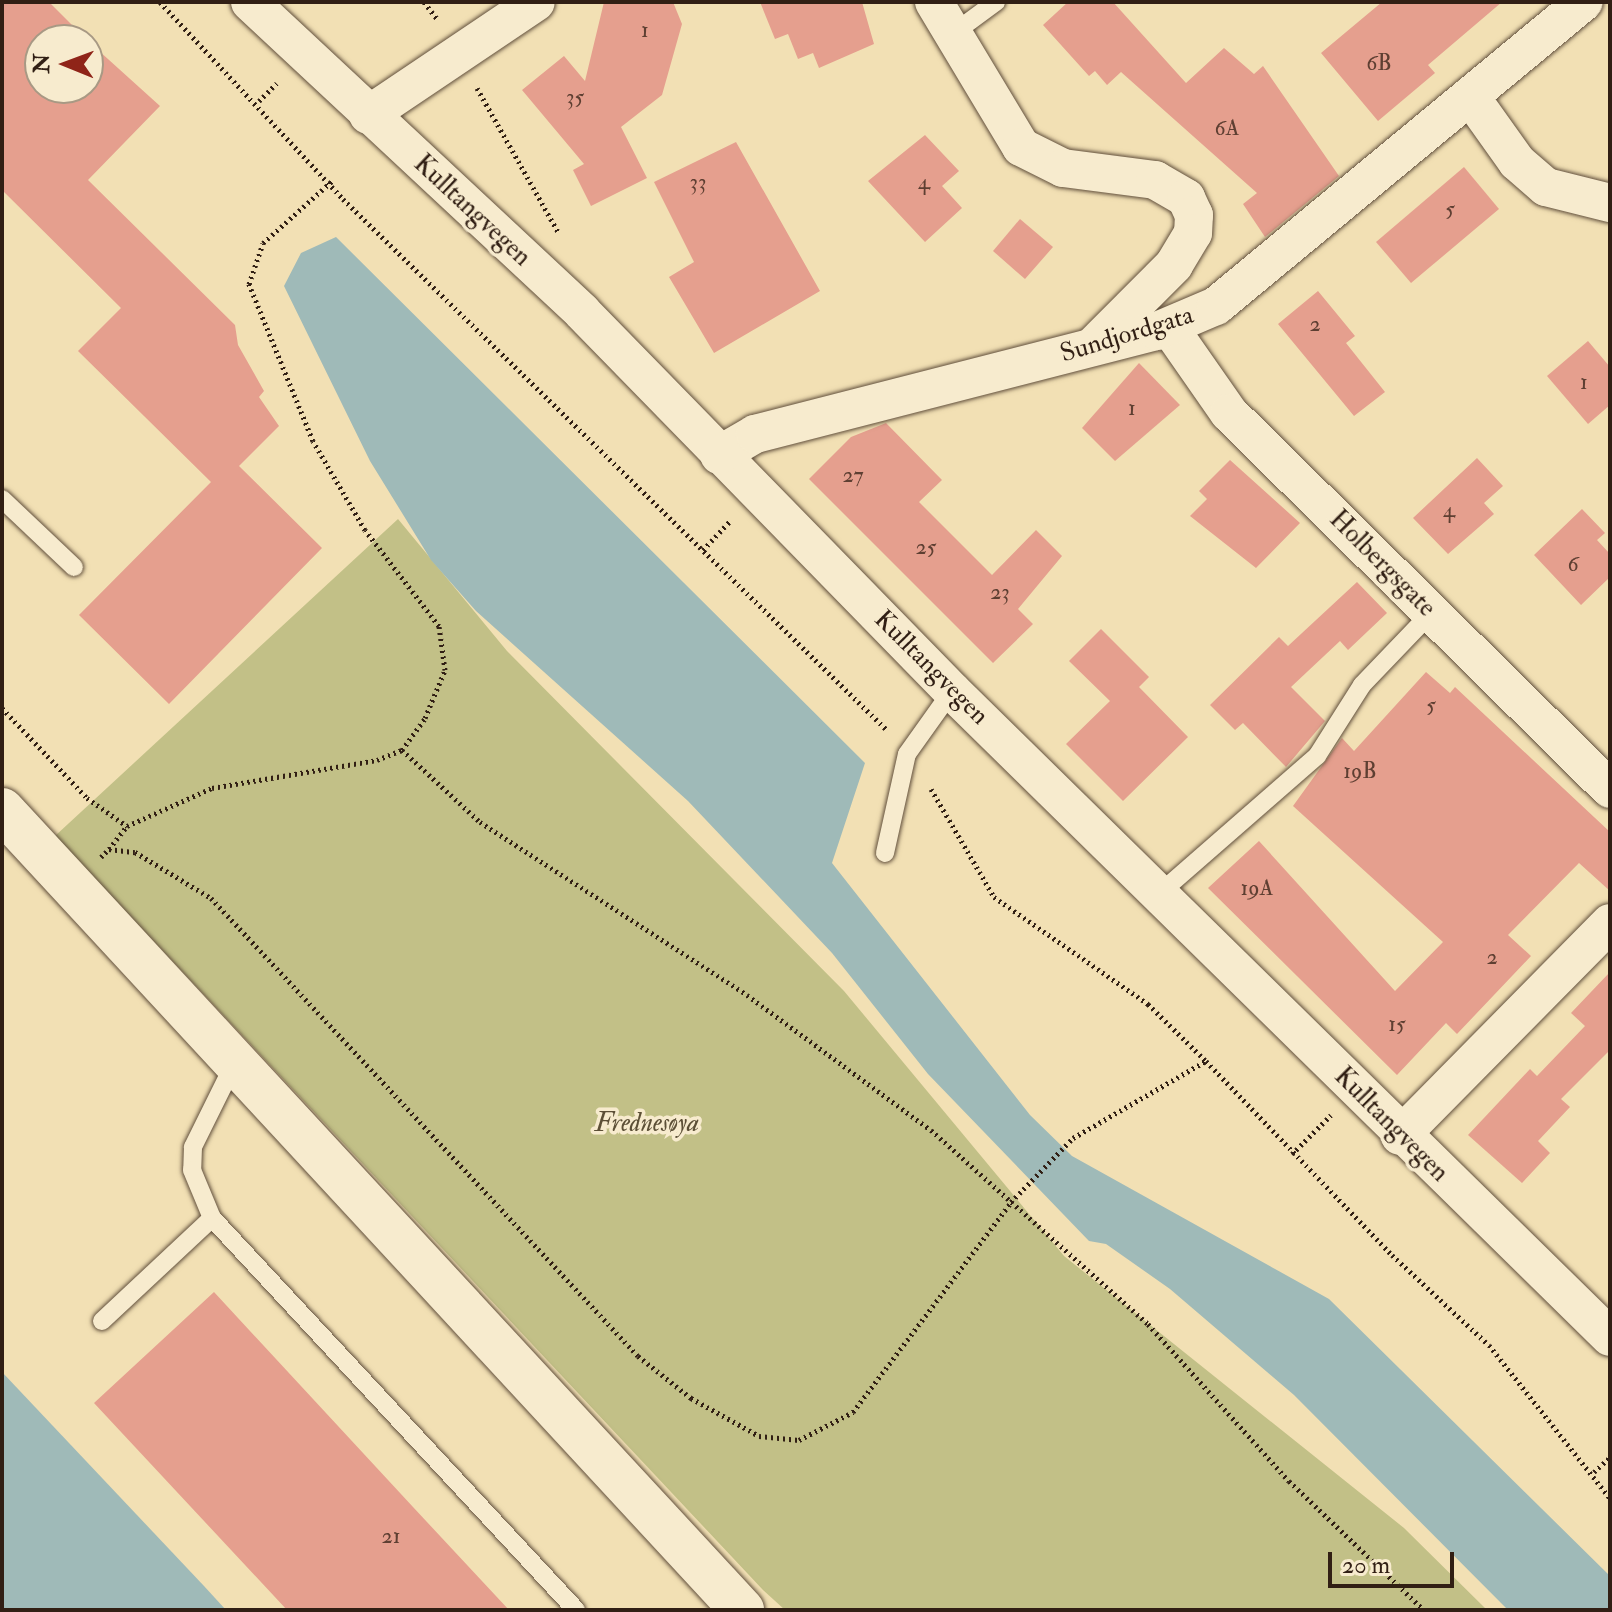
<!DOCTYPE html>
<html>
<head>
<meta charset="utf-8">
<style>
	body { margin:0 }
	#map { position:relative; width:1612px; height:1612px; overflow:hidden; background:#f2e0b4; font-family:"IM FELL Double Pica",serif }
	div>[style] { position:absolute }
	.green>* { inset:0; background:#c2c087 }
	.water>* { inset:0; background:#9fbab8 }
	.building>* { inset:0; background:#e59f8e }
	.path>* { height:5px; margin-top:-2.5px; transform-origin:0; background:repeating-linear-gradient(90deg,#311f14 0 2px,transparent 0 6px) }
	.roads { filter:drop-shadow(0 0 2px #614f3c) drop-shadow(0 0 2px #614f3c) }
	.service>* { height:18px; margin:-9px; padding:0 9px; transform-origin:9px; border-radius:9px; background:#f7ebce }
	.minor>* { height:38px; margin:-19px; padding:0 19px; transform-origin:19px; border-radius:19px; background:#f7ebce }
	.tertiary>* { height:44px; margin:-22px; padding:0 22px; transform-origin:22px; border-radius:22px; background:#f7ebce }
	span { translate:-50% -50%; white-space:nowrap; text-align:center; line-height:1.15; -webkit-text-stroke:7px #f7ebce; paint-order:stroke }
	.number-label { font-size:22px; color:#5e3f32 }
	.number-label span { -webkit-text-stroke-width:0 }
	.street-label { font-size:26px; color:#311f14 }
	.park-label { font-size:26px; color:#5c4f36; font-style:italic }
	.frame { position:absolute; inset:0; border:4px solid #311f14; pointer-events:none }
	.north { position:absolute; left:24px; top:24px; width:80px; height:80px; box-sizing:border-box; background:#f7ebce; border:2px solid #a89984; border-radius:50%; rotate:271deg; font-size:22px; font-weight:700; line-height:32px; text-align:center; color:#311f14 }
	.north::after { content:''; display:block; margin:auto; width:28px; height:36px; background:#8f2418; clip-path:polygon(50% 0,100% 100%,50% 72%,0 100%) }
	.scale { position:absolute; left:1328px; top:1552px; width:126px; height:36px; box-sizing:border-box; border:4px solid #311f14; border-top:0; padding-left:10px; font-size:24px; line-height:28px; white-space:nowrap; color:#311f14; -webkit-text-stroke:6px #f7ebce; paint-order:stroke }
</style>
</head>
<body>
<div id="map">
	<div class="green">
		<div style="clip-path:polygon(398px 519px,507px 651px,844px 991px,1064px 1256px,1404px 1528px,1487px 1610px,785px 1610px,763px 1590px,55px 836px)"></div>
	</div>
	<div class="water">
		<div style="clip-path:polygon(336px 237px,865px 763px,832px 863px,1030px 1115px,1072px 1156px,1329px 1299px,1610px 1576px,1610px 1610px,1508px 1610px,1294px 1395px,1170px 1289px,1106px 1244px,1089px 1241px,928px 1074px,832px 953px,688px 801px,476px 611px,431px 560px,370px 461px,284px 286px,301px 253px)"></div>
		<div style="clip-path:polygon(2px 1372px,204px 1586px,226px 1610px,2px 1610px)"></div>
	</div>
	<div class="building">
		<div style="clip-path:polygon(2px 2px,49px 2px,87px 40px,40px 40px,40px 88px,88px 88px,88px 41px,160px 106px,88px 180px,235px 325px,238px 345px,264px 391px,259px 397px,279px 426px,239px 466px,322px 548px,169px 704px,79px 615px,211px 482px,78px 351px,121px 308px,2px 190px)"></div>
		<div style="clip-path:polygon(604px 2px,673px 2px,682px 24px,662px 95px,621px 127px,647px 178px,591px 206px,573px 170px,584px 164px,522px 90px,564px 56px,585px 81px)"></div>
		<div style="clip-path:polygon(760px 2px,862px 2px,874px 44px,819px 68px,813px 53px,798px 59px,788px 34px,775px 39px)"></div>
		<div style="clip-path:polygon(1068px 2px,1113px 2px,1186px 83px,1224px 48px,1254px 74px,1263px 66px,1339px 176px,1265px 237px,1243px 204px,1257px 193px,1121px 72px,1107px 85px,1095px 71px,1089px 76px,1043px 25px)"></div>
		<div style="clip-path:polygon(1382px 2px,1502px 2px,1428px 65px,1435px 73px,1378px 121px,1321px 53px)"></div>
		<div style="clip-path:polygon(925px 135px,959px 171px,942px 186px,962px 208px,925px 242px,868px 181px)"></div>
		<div style="clip-path:polygon(736px 142px,820px 291px,714px 353px,669px 277px,694px 262px,654px 182px)"></div>
		<div style="clip-path:polygon(1464px 167px,1499px 209px,1411px 283px,1376px 242px)"></div>
		<div style="clip-path:polygon(1020px 219px,1053px 247px,1025px 279px,993px 251px)"></div>
		<div style="clip-path:polygon(1318px 291px,1355px 336px,1346px 343px,1385px 392px,1354px 416px,1278px 324px)"></div>
		<div style="clip-path:polygon(1588px 341px,1610px 367px,1610px 405px,1588px 424px,1547px 376px)"></div>
		<div style="clip-path:polygon(1139px 363px,1180px 405px,1115px 461px,1082px 428px)"></div>
		<div style="clip-path:polygon(886px 423px,942px 480px,919px 502px,992px 575px,1036px 530px,1062px 556px,1018px 609px,1033px 624px,993px 663px,809px 479px,851px 437px)"></div>
		<div style="clip-path:polygon(1477px 458px,1503px 486px,1484px 503px,1494px 514px,1448px 554px,1413px 518px)"></div>
		<div style="clip-path:polygon(1230px 460px,1300px 523px,1256px 568px,1190px 516px,1207px 499px,1199px 491px)"></div>
		<div style="clip-path:polygon(1582px 509px,1605px 533px,1597px 540px,1610px 554px,1610px 577px,1581px 605px,1534px 555px)"></div>
		<div style="clip-path:polygon(1357px 582px,1387px 613px,1348px 650px,1340px 641px,1291px 687px,1325px 721px,1286px 767px,1243px 723px,1235px 730px,1210px 705px,1279px 637px,1288px 646px)"></div>
		<div style="clip-path:polygon(1101px 629px,1149px 677px,1139px 687px,1188px 737px,1123px 801px,1066px 744px,1110px 701px,1069px 661px)"></div>
		<div style="clip-path:polygon(1426px 672px,1450px 693px,1455px 687px,1610px 832px,1610px 891px,1579px 863px,1508px 935px,1531px 956px,1457px 1034px,1446px 1023px,1397px 1075px,1208px 888px,1259px 841px,1395px 991px,1443px 942px,1293px 806px,1342px 738px,1354px 751px)"></div>
		<div style="clip-path:polygon(1610px 972px,1610px 1050px,1561px 1099px,1570px 1107px,1538px 1141px,1550px 1153px,1522px 1183px,1468px 1135px,1530px 1069px,1537px 1076px,1585px 1026px,1571px 1013px)"></div>
		<div style="clip-path:polygon(214px 1292px,413px 1507px,509px 1610px,287px 1610px,94px 1403px)"></div>
	</div>
	<div class="path">
		<div style="left:160px;top:2px;width:269px;rotate:47.1deg"></div>
		<div style="left:343px;top:199px;width:760px;rotate:44.31deg"></div>
		<div style="left:424px;top:2px;width:23px;rotate:52deg"></div>
		<div style="left:477px;top:88px;width:165px;rotate:60.6deg"></div>
		<div style="left:259px;top:101px;width:25px;rotate:-45deg"></div>
		<div style="left:703px;top:550px;width:40px;rotate:-47deg"></div>
		<div style="left:2px;top:708px;width:124px;rotate:46.6deg"></div>
		<div style="left:87px;top:798px;width:49px;rotate:35deg"></div>
		<div style="left:127px;top:826px;width:93px;rotate:-24.1deg"></div>
		<div style="left:212px;top:788px;width:167px;rotate:-9.6deg"></div>
		<div style="left:377px;top:760px;width:27px;rotate:-22deg"></div>
		<div style="left:402px;top:750px;width:39px;rotate:-54deg"></div>
		<div style="left:425px;top:718px;width:52px;rotate:-67.4deg"></div>
		<div style="left:445px;top:670px;width:44px;rotate:-97.8deg"></div>
		<div style="left:439px;top:626px;width:121px;rotate:-127.6deg"></div>
		<div style="left:365px;top:530px;width:103px;rotate:-120.3deg"></div>
		<div style="left:313px;top:441px;width:170px;rotate:-112.2deg"></div>
		<div style="left:249px;top:284px;width:43px;rotate:-71.1deg"></div>
		<div style="left:263px;top:243px;width:93px;rotate:-41.9deg"></div>
		<div style="left:402px;top:750px;width:106px;rotate:42.7deg"></div>
		<div style="left:480px;top:822px;width:318px;rotate:32.9deg"></div>
		<div style="left:747px;top:995px;width:228px;rotate:36.3deg"></div>
		<div style="left:931px;top:1130px;width:291px;rotate:41.8deg"></div>
		<div style="left:1148px;top:1324px;width:211px;rotate:48.1deg"></div>
		<div style="left:1289px;top:1481px;width:187px;rotate:43.7deg"></div>
		<div style="left:931px;top:789px;width:125px;rotate:59.7deg"></div>
		<div style="left:994px;top:897px;width:188px;rotate:34.8deg"></div>
		<div style="left:1148px;top:1004px;width:81px;rotate:44.5deg"></div>
		<div style="left:1206px;top:1061px;width:269px;rotate:46.2deg"></div>
		<div style="left:1392px;top:1255px;width:132px;rotate:42.9deg"></div>
		<div style="left:1489px;top:1345px;width:195px;rotate:51.7deg"></div>
		<div style="left:109px;top:849px;width:29px;rotate:-52deg"></div>
		<div style="left:101px;top:857px;width:11px;rotate:-45deg"></div>
		<div style="left:109px;top:849px;width:26px;rotate:7deg"></div>
		<div style="left:135px;top:852px;width:89px;rotate:31.2deg"></div>
		<div style="left:211px;top:898px;width:626px;rotate:47.01deg"></div>
		<div style="left:638px;top:1356px;width:68px;rotate:38.4deg"></div>
		<div style="left:691px;top:1398px;width:78px;rotate:29.2deg"></div>
		<div style="left:759px;top:1436px;width:40px;rotate:5.7deg"></div>
		<div style="left:799px;top:1440px;width:61px;rotate:-27.4deg"></div>
		<div style="left:853px;top:1412px;width:263px;rotate:-53deg"></div>
		<div style="left:1011px;top:1202px;width:89px;rotate:-45.9deg"></div>
		<div style="left:1073px;top:1138px;width:154px;rotate:-30.1deg"></div>
		<div style="left:1292px;top:1154px;width:55px;rotate:-45deg"></div>
		<div style="left:1594px;top:1472px;width:22px;rotate:-43deg"></div>
	</div>
	<div class="roads">
		<div class="service">
			<div style="left:951px;top:35px;width:56px;rotate:-36.3deg"></div>
			<div style="left:2px;top:499px;width:99px;rotate:43.4deg"></div>
			<div style="left:885px;top:853px;width:101px;rotate:-77.5deg"></div>
			<div style="left:907px;top:754px;width:77px;rotate:-54.5deg"></div>
			<div style="left:1161px;top:892px;width:207px;rotate:-41.1deg"></div>
			<div style="left:1317px;top:756px;width:84px;rotate:-57.6deg"></div>
			<div style="left:1362px;top:685px;width:100px;rotate:-46.2deg"></div>
			<div style="left:234px;top:1064px;width:93px;rotate:116.3deg"></div>
			<div style="left:193px;top:1147px;width:23px;rotate:92deg"></div>
			<div style="left:192px;top:1170px;width:52px;rotate:67.4deg"></div>
			<div style="left:212px;top:1218px;width:535px;rotate:47.12deg"></div>
			<div style="left:102px;top:1321px;width:151px;rotate:-43.1deg"></div>
		</div>
		<div class="minor">
			<div style="left:250px;top:2px;width:454px;rotate:43deg"></div>
			<div style="left:582px;top:312px;width:530px;rotate:45.69deg"></div>
			<div style="left:952px;top:691px;width:922px;rotate:44.47deg"></div>
			<div style="left:934px;top:2px;width:169px;rotate:59deg"></div>
			<div style="left:1021px;top:147px;width:47px;rotate:26.6deg"></div>
			<div style="left:1063px;top:168px;width:93px;rotate:7.4deg"></div>
			<div style="left:1155px;top:180px;width:36px;rotate:30deg"></div>
			<div style="left:1186px;top:198px;width:19px;rotate:65deg"></div>
			<div style="left:1194px;top:215px;width:18px;rotate:93deg"></div>
			<div style="left:1193px;top:233px;width:37px;rotate:121deg"></div>
			<div style="left:1174px;top:265px;width:115px;rotate:135deg"></div>
			<div style="left:1470px;top:96px;width:81px;rotate:54.5deg"></div>
			<div style="left:1517px;top:162px;width:38px;rotate:41deg"></div>
			<div style="left:1546px;top:187px;width:66px;rotate:14deg"></div>
			<div style="left:368px;top:115px;width:202px;rotate:-33.9deg"></div>
			<div style="left:1169px;top:327px;width:105px;rotate:55.1deg"></div>
			<div style="left:1229px;top:413px;width:535px;rotate:44.62deg"></div>
			<div style="left:719px;top:455px;width:42px;rotate:-30.3deg"></div>
			<div style="left:755px;top:434px;width:415px;rotate:-14.4deg"></div>
			<div style="left:1157px;top:331px;width:64px;rotate:-23deg"></div>
			<div style="left:1216px;top:306px;width:477px;rotate:-39.6deg"></div>
			<div style="left:1400px;top:1136px;width:299px;rotate:-45.4deg"></div>
		</div>
		<div class="tertiary">
			<div style="left:2px;top:810px;width:1090px;rotate:47.23deg"></div>
		</div>
	</div>
	<div class="number-label">
		<span style="left:645px;top:31px">1</span>
		<span style="left:1379px;top:64px">6B</span>
		<span style="left:575px;top:98px">35</span>
		<span style="left:1227px;top:129px">6A</span>
		<span style="left:698px;top:183px">33</span>
		<span style="left:924px;top:183px">4</span>
		<span style="left:1450px;top:210px">5</span>
		<span style="left:1315px;top:325px">2</span>
		<span style="left:1584px;top:383px">1</span>
		<span style="left:1132px;top:409px">1</span>
		<span style="left:853px;top:476px">27</span>
		<span style="left:1449px;top:511px">4</span>
		<span style="left:926px;top:548px">25</span>
		<span style="left:1573px;top:565px">6</span>
		<span style="left:1000px;top:593px">23</span>
		<span style="left:1431px;top:706px">5</span>
		<span style="left:1360px;top:772px">19B</span>
		<span style="left:1257px;top:889px">19A</span>
		<span style="left:1492px;top:958px">2</span>
		<span style="left:1397px;top:1025px">15</span>
		<span style="left:391px;top:1537px">21</span>
	</div>
	<div class="street-label">
		<span style="left:472px;top:211px;rotate:43deg">Kulltangvegen</span>
		<span style="left:1127px;top:335px;rotate:-17deg">Sundjordgata</span>
		<span style="left:1382px;top:564px;rotate:45deg">Holbergsgate</span>
		<span style="left:931px;top:668px;rotate:45deg">Kulltangvegen</span>
		<span style="left:1391px;top:1125px;rotate:45deg">Kulltangvegen</span>
	</div>
	<div class="park-label">
		<span style="left:647px;top:1124px">Frednesøya</span>
	</div>
	<div class="frame"></div>
	<div class="north">N</div>
	<div class="scale">20 m</div>
</div>
</body>
</html>
